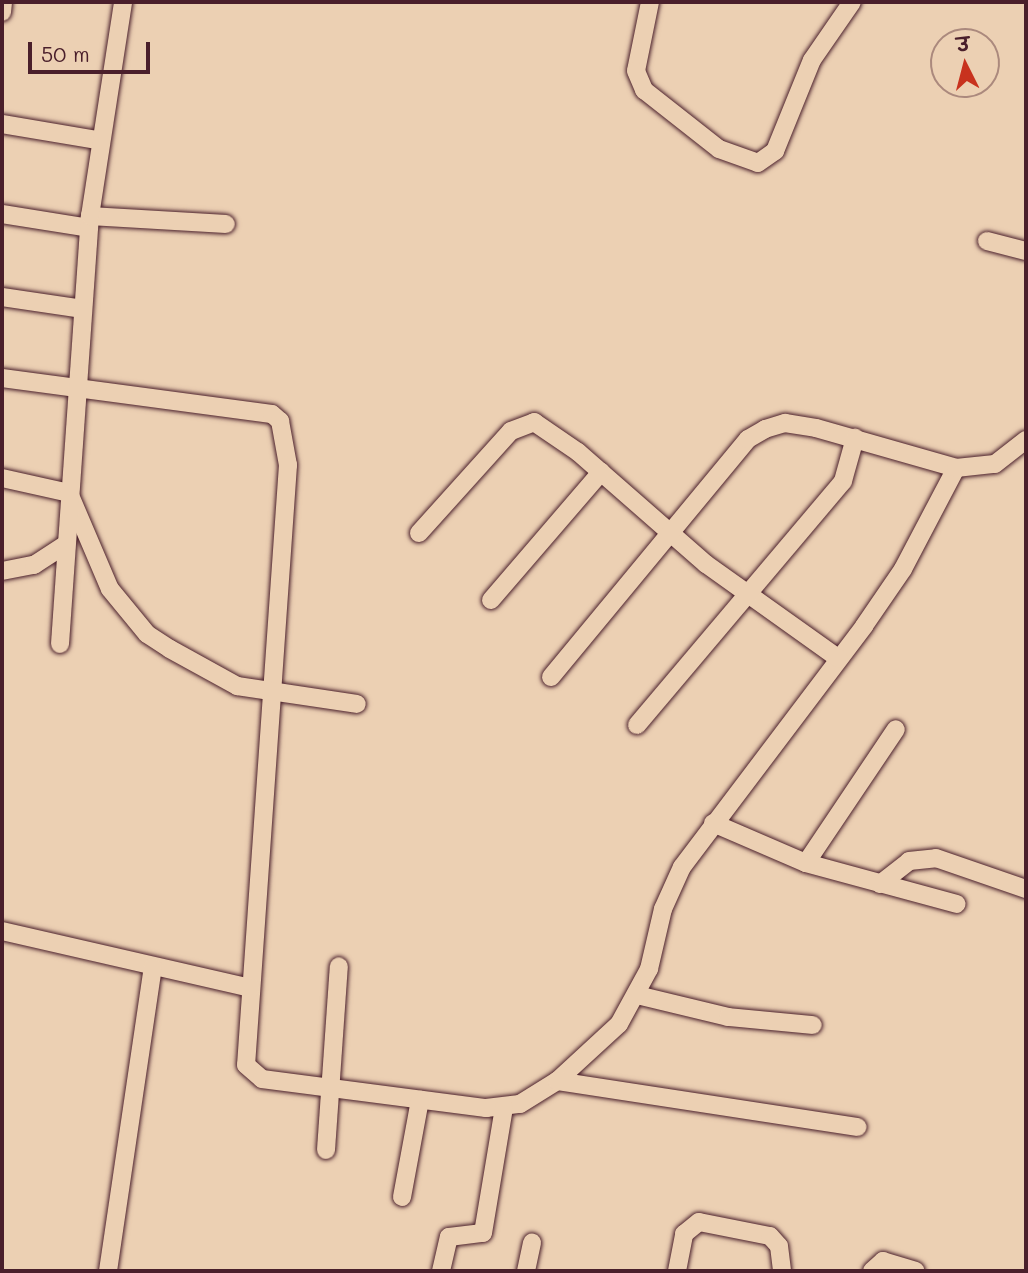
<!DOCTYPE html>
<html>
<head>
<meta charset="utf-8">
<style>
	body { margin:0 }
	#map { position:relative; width:1028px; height:1273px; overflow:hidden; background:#ecd0b3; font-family:Mali,"Playpen Sans Deva",sans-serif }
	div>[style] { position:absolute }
	.roads { filter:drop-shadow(0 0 2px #4a1f2b) drop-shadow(0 0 2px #4a1f2b) }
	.street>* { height:18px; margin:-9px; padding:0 9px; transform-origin:9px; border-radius:9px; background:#ecd0b3 }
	span { translate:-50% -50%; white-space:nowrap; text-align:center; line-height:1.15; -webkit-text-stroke:7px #ecd0b3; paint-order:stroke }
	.frame { position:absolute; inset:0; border:4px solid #4a1f2b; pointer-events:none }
	.north { position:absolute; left:930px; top:28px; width:70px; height:70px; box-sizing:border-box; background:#ecd0b3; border:2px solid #ab897d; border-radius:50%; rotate:354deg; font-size:19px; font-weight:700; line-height:28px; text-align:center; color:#4a1f2b }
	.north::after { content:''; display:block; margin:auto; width:24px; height:32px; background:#c8321e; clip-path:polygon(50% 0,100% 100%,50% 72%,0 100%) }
	.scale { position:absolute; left:28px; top:42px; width:122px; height:32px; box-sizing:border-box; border:4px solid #4a1f2b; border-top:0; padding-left:9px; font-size:21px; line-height:24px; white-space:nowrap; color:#4a1f2b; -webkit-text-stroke:5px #ecd0b3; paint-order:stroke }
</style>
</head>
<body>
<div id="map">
	<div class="roads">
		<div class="street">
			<div style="left:650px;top:2px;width:70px;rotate:101.5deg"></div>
			<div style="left:636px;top:71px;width:21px;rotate:67deg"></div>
			<div style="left:644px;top:90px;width:95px;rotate:38.2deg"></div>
			<div style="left:719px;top:149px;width:41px;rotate:19.7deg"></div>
			<div style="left:758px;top:163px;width:21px;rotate:-35deg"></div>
			<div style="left:775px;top:151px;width:98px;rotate:-67.9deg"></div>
			<div style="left:812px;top:60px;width:70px;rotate:-55.4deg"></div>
			<div style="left:2px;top:12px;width:10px;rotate:-84deg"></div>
			<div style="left:2px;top:124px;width:97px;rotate:9.5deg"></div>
			<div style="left:2px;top:214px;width:88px;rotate:9.1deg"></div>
			<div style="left:90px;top:216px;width:136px;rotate:3.4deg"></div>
			<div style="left:987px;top:241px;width:40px;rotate:14.4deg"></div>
			<div style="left:2px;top:297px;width:82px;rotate:8.4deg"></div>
			<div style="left:2px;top:378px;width:272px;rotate:7.6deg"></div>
			<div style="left:272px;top:414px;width:11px;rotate:41deg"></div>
			<div style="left:280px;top:421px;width:45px;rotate:79.7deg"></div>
			<div style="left:288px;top:465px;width:601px;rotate:94deg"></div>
			<div style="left:246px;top:1065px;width:21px;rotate:41deg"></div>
			<div style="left:262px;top:1079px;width:226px;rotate:7.4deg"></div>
			<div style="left:486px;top:1108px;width:34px;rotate:-7deg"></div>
			<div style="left:520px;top:1104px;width:44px;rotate:-31.9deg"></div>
			<div style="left:557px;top:1081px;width:84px;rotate:-42.6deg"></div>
			<div style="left:619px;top:1024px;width:63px;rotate:-61.4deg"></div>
			<div style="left:649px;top:969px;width:62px;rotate:-76.9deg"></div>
			<div style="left:663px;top:909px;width:46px;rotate:-65.7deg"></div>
			<div style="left:682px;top:867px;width:302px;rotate:-52.9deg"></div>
			<div style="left:864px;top:626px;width:69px;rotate:-55.6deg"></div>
			<div style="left:903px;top:569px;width:114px;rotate:-62.3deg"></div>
			<div style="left:2px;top:478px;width:69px;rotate:12.6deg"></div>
			<div style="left:69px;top:493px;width:104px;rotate:66.9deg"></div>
			<div style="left:110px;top:589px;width:58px;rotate:50.6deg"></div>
			<div style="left:147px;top:634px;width:27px;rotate:33deg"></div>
			<div style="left:170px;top:649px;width:77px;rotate:28.9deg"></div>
			<div style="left:237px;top:686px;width:121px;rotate:8.5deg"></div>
			<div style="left:419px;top:533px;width:137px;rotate:-48deg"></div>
			<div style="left:511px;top:431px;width:25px;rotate:-21deg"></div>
			<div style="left:534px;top:422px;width:53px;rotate:34.3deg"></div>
			<div style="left:578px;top:452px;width:170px;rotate:41.2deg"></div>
			<div style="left:706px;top:564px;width:163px;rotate:35.5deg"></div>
			<div style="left:2px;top:571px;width:33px;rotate:-11deg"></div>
			<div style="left:34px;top:565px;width:38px;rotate:-33deg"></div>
			<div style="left:491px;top:600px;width:169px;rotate:-49.3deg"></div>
			<div style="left:60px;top:644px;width:429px;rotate:-86deg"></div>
			<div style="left:90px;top:216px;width:217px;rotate:-81.2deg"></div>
			<div style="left:551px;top:677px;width:309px;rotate:-50.4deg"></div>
			<div style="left:748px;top:439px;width:20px;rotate:-30deg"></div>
			<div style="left:765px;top:429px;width:21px;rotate:-17deg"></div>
			<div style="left:785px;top:423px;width:31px;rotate:9deg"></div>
			<div style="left:816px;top:428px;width:146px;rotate:15.9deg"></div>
			<div style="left:956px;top:468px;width:39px;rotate:-6deg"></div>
			<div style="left:995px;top:464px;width:39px;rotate:-38deg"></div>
			<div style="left:637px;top:725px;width:319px;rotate:-49.8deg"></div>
			<div style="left:843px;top:481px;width:45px;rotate:-74.4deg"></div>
			<div style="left:713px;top:823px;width:101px;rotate:23.3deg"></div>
			<div style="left:806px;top:863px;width:156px;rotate:15.2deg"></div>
			<div style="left:806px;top:863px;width:161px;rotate:-56.1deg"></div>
			<div style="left:880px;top:884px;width:37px;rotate:-38deg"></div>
			<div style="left:909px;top:861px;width:27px;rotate:-6deg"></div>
			<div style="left:936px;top:858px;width:95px;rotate:19deg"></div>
			<div style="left:2px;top:931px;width:255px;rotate:12.9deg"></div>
			<div style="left:637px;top:995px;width:94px;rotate:13.6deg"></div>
			<div style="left:728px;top:1017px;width:85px;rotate:5.4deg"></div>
			<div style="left:557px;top:1081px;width:304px;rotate:8.7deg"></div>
			<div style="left:326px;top:1150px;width:184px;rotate:-86deg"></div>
			<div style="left:402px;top:1197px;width:99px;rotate:-79.5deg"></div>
			<div style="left:108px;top:1271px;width:307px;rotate:-81.6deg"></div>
			<div style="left:441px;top:1271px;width:35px;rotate:-77deg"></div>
			<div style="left:449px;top:1237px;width:34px;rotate:-7deg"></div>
			<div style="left:483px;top:1233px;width:127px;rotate:-80.5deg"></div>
			<div style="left:526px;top:1271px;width:29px;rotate:-78deg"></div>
			<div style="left:677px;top:1271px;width:38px;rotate:-79deg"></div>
			<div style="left:684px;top:1234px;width:19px;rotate:-39deg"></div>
			<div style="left:699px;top:1222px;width:72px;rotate:11.2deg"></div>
			<div style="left:770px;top:1236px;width:13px;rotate:48deg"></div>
			<div style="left:779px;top:1246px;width:25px;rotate:83deg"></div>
			<div style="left:872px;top:1271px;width:15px;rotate:-42deg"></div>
			<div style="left:883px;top:1261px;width:34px;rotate:17deg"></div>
		</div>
	</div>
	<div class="frame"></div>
	<div class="north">उ</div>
	<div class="scale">50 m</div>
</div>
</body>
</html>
